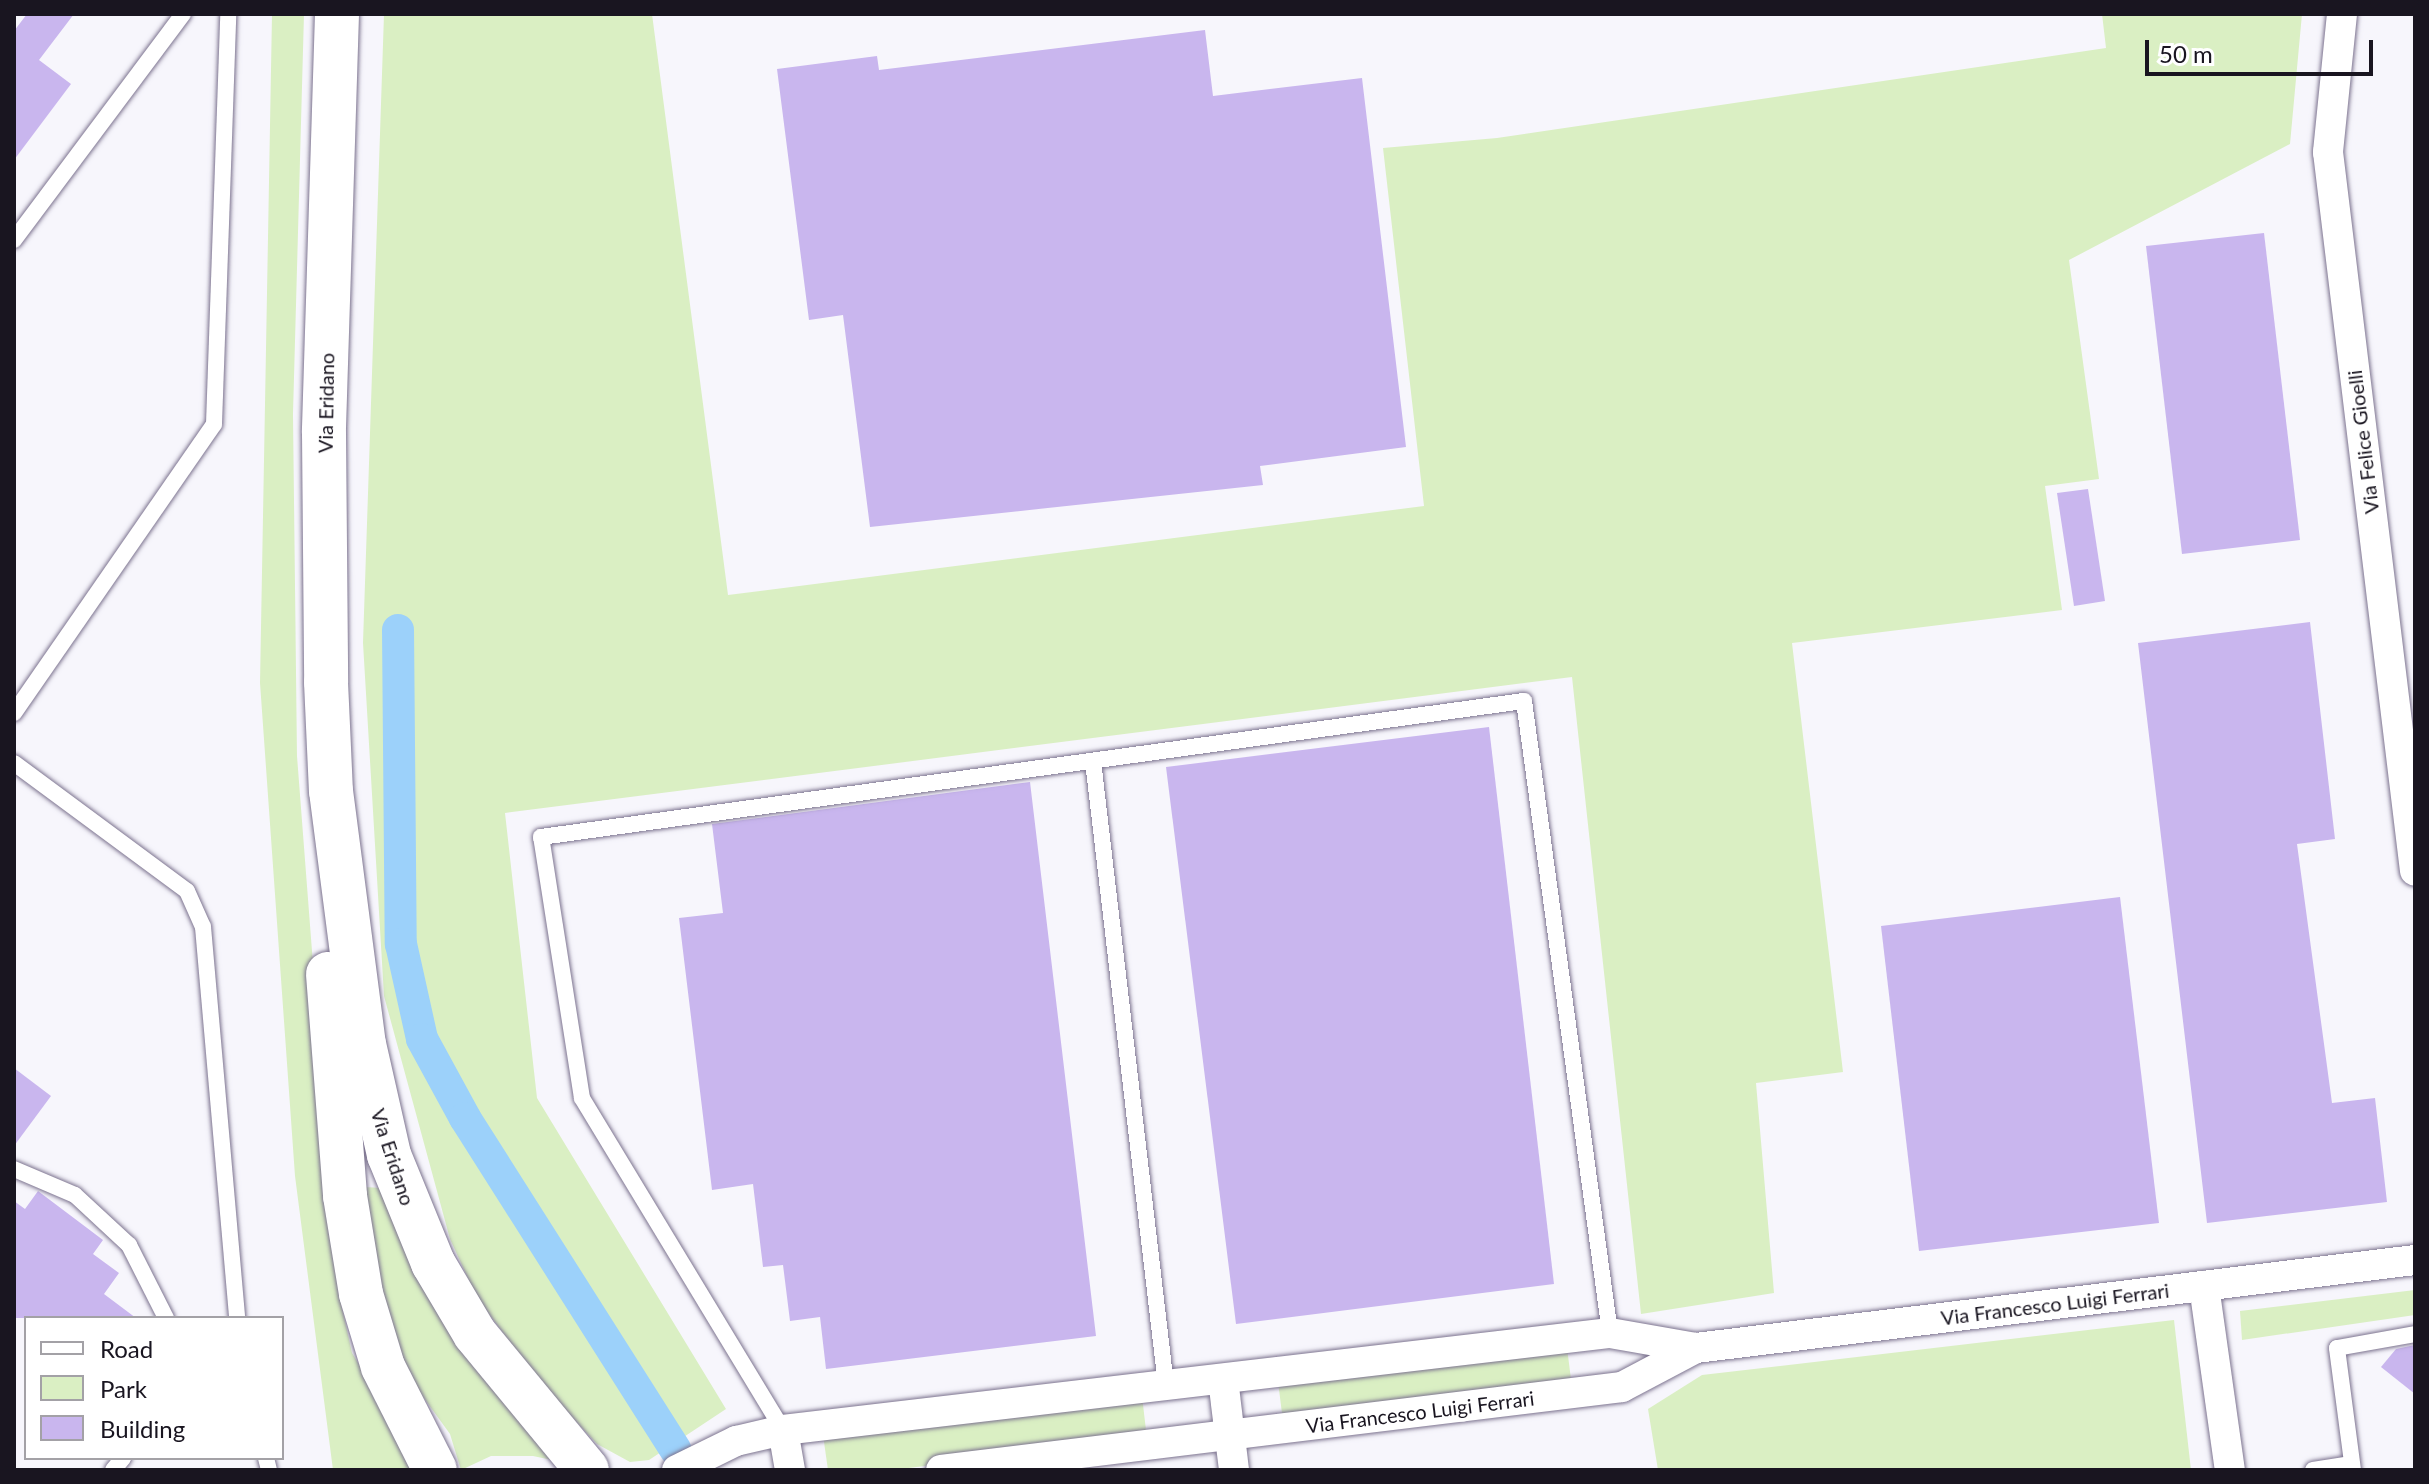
<!DOCTYPE html>
<html>
<head>
<meta charset="utf-8">
<style>
	body { margin:0 }
	#map { position:relative; width:2429px; height:1484px; overflow:hidden; background:#f7f6fc; font-family:Lato,sans-serif }
	div>[style] { position:absolute }
	.green>* { inset:0; background:#daefc3 }
	.canal>* { height:32px; margin:-16px; padding:0 16px; transform-origin:16px; border-radius:16px; background:#9cd1fa }
	.building>* { inset:0; background:#c9b6ee }
	.roads { filter:drop-shadow(0 0 2px #7c738f) drop-shadow(0 0 2px #7c738f) }
	.service>* { height:16px; margin:-8px; padding:0 8px; transform-origin:8px; border-radius:8px; background:#fff }
	.minor>* { height:30px; margin:-15px; padding:0 15px; transform-origin:15px; border-radius:15px; background:#fff }
	.primary>* { height:44px; margin:-22px; padding:0 22px; transform-origin:22px; border-radius:22px; background:#fff }
	span { translate:-50% -50%; white-space:nowrap; text-align:center; line-height:1.15; -webkit-text-stroke:7px #fff; paint-order:stroke }
	.street-label { font-size:20px; color:#191520 }
	.frame { position:absolute; inset:0; border:16px solid #191520; pointer-events:none }
	.legend { position:absolute; left:24px; top:1316px; width:260px; height:144px; box-sizing:border-box; background:#fff; border:2px solid #a3a1a6; margin:0; padding:10px 14px; list-style:none; font-size:24px; color:#191520 }
	.legend li { display:flex; align-items:center; gap:16px; height:40px }
	.legend b { width:40px; border:2px solid #a3a1a6 }
	.scale { position:absolute; left:2145px; top:40px; width:228px; height:36px; box-sizing:border-box; border:4px solid #191520; border-top:0; padding-left:10px; font-size:24px; line-height:28px; white-space:nowrap; color:#191520; -webkit-text-stroke:6px #fff; paint-order:stroke }
</style>
</head>
<body>
<div id="map">
	<div class="green">
		<div style="clip-path:polygon(272px 14px,304px 14px,293px 414px,297px 756px,338px 1289px,352px 1353px,394px 1421px,415px 1470px,333px 1470px,295px 1176px,260px 683px)"></div>
		<div style="clip-path:polygon(384px 14px,652px 14px,728px 595px,1424px 506px,1383px 148px,1497px 138px,2106px 48px,2102px 14px,2302px 14px,2290px 144px,2069px 260px,2099px 479px,2045px 486px,2062px 610px,1792px 643px,1843px 1072px,1756px 1083px,1774px 1293px,1641px 1314px,1572px 677px,505px 813px,537px 1098px,726px 1409px,649px 1460px,630px 1462px,597px 1444px,543px 1386px,477px 1298px,450px 1239px,384px 996px,363px 643px)"></div>
		<div style="clip-path:polygon(364px 1187px,382px 1188px,571px 1464px,533px 1456px,491px 1456px,461px 1470px,450px 1434px,405px 1372px,387px 1336px)"></div>
		<div style="clip-path:polygon(2415px 1290px,2415px 1315px,2242px 1340px,2240px 1311px)"></div>
		<div style="clip-path:polygon(2174px 1320px,2191px 1470px,1658px 1470px,1648px 1409px,1702px 1375px)"></div>
		<div style="clip-path:polygon(1567px 1348px,1572px 1387px,1283px 1421px,1278px 1382px)"></div>
		<div style="clip-path:polygon(1142px 1396px,1147px 1439px,892px 1470px,828px 1470px,823px 1435px)"></div>
	</div>
	<div class="canal">
		<div style="left:398px;top:630px;width:314px;rotate:89.5deg"></div>
		<div style="left:401px;top:944px;width:97px;rotate:77.5deg"></div>
		<div style="left:422px;top:1039px;width:90px;rotate:61.4deg"></div>
		<div style="left:465px;top:1118px;width:393px;rotate:57.6deg"></div>
	</div>
	<div class="building">
		<div style="clip-path:polygon(27px 14px,74px 14px,39px 60px,71px 84px,14px 160px,14px 31px)"></div>
		<div style="clip-path:polygon(1205px 30px,1213px 96px,1362px 78px,1406px 447px,1260px 466px,1263px 485px,870px 527px,843px 315px,809px 320px,777px 69px,877px 56px,879px 70px)"></div>
		<div style="clip-path:polygon(2264px 233px,2300px 540px,2182px 554px,2146px 246px)"></div>
		<div style="clip-path:polygon(2088px 489px,2105px 601px,2074px 606px,2057px 493px)"></div>
		<div style="clip-path:polygon(2310px 622px,2335px 839px,2297px 844px,2332px 1103px,2375px 1098px,2387px 1202px,2207px 1223px,2138px 643px)"></div>
		<div style="clip-path:polygon(1489px 727px,1554px 1284px,1236px 1324px,1166px 767px)"></div>
		<div style="clip-path:polygon(1030px 782px,1096px 1336px,826px 1369px,820px 1317px,790px 1321px,783px 1265px,763px 1267px,753px 1184px,712px 1190px,679px 918px,723px 913px,712px 824px)"></div>
		<div style="clip-path:polygon(2120px 897px,2159px 1223px,1919px 1251px,1881px 926px)"></div>
		<div style="clip-path:polygon(14px 1068px,51px 1096px,14px 1146px)"></div>
		<div style="clip-path:polygon(38px 1191px,103px 1240px,93px 1254px,119px 1273px,104px 1294px,136px 1318px,14px 1318px,14px 1201px,25px 1209px)"></div>
		<div style="clip-path:polygon(2415px 1345px,2415px 1394px,2381px 1367px,2396px 1349px)"></div>
	</div>
	<div class="roads">
		<div class="service">
			<div style="left:14px;top:240px;width:282px;rotate:-53.2deg"></div>
			<div style="left:14px;top:713px;width:351px;rotate:-55.3deg"></div>
			<div style="left:214px;top:424px;width:410px;rotate:-88deg"></div>
			<div style="left:1093px;top:761px;width:628px;rotate:83.33deg"></div>
			<div style="left:14px;top:763px;width:215px;rotate:36.5deg"></div>
			<div style="left:187px;top:891px;width:39px;rotate:66deg"></div>
			<div style="left:203px;top:927px;width:392px;rotate:85deg"></div>
			<div style="left:14px;top:1169px;width:66px;rotate:23.1deg"></div>
			<div style="left:75px;top:1195px;width:74px;rotate:42.8deg"></div>
			<div style="left:129px;top:1245px;width:82px;rotate:63.1deg"></div>
			<div style="left:783px;top:1430px;width:388px;rotate:-121.2deg"></div>
			<div style="left:582px;top:1098px;width:264px;rotate:-98.9deg"></div>
			<div style="left:541px;top:837px;width:992px;rotate:-7.88deg"></div>
			<div style="left:1524px;top:701px;width:638px;rotate:82.25deg"></div>
			<div style="left:266px;top:1458px;width:12px;rotate:76deg"></div>
			<div style="left:113px;top:1470px;width:16px;rotate:-50deg"></div>
			<div style="left:2313px;top:1470px;width:39px;rotate:-9deg"></div>
			<div style="left:2353px;top:1470px;width:123px;rotate:-97.5deg"></div>
			<div style="left:2337px;top:1348px;width:79px;rotate:-10.2deg"></div>
		</div>
		<div class="minor">
			<div style="left:2342px;top:14px;width:139px;rotate:95.8deg"></div>
			<div style="left:2328px;top:152px;width:724px;rotate:83.1deg"></div>
			<div style="left:2204px;top:1286px;width:186px;rotate:82deg"></div>
			<div style="left:1223px;top:1379px;width:92px;rotate:83.1deg"></div>
			<div style="left:783px;top:1430px;width:41px;rotate:80.1deg"></div>
			<div style="left:677px;top:1470px;width:66px;rotate:-26.2deg"></div>
			<div style="left:736px;top:1441px;width:48px;rotate:-13.2deg"></div>
			<div style="left:783px;top:1430px;width:833px;rotate:-6.69deg"></div>
			<div style="left:1610px;top:1333px;width:87px;rotate:9.9deg"></div>
			<div style="left:1696px;top:1348px;width:724px;rotate:-6.98deg"></div>
			<div style="left:941px;top:1470px;width:686px;rotate:-6.95deg"></div>
			<div style="left:1622px;top:1387px;width:84px;rotate:-27.8deg"></div>
		</div>
		<div class="primary">
			<div style="left:337px;top:14px;width:419px;rotate:91.8deg"></div>
			<div style="left:324px;top:433px;width:249px;rotate:89.5deg"></div>
			<div style="left:326px;top:682px;width:109px;rotate:87.4deg"></div>
			<div style="left:331px;top:791px;width:255px;rotate:82.6deg"></div>
			<div style="left:364px;top:1044px;width:114px;rotate:77.3deg"></div>
			<div style="left:389px;top:1155px;width:117px;rotate:67.8deg"></div>
			<div style="left:433px;top:1263px;width:82px;rotate:59.4deg"></div>
			<div style="left:475px;top:1334px;width:176px;rotate:50.5deg"></div>
			<div style="left:328px;top:974px;width:223px;rotate:85.6deg"></div>
			<div style="left:345px;top:1196px;width:99px;rotate:80.7deg"></div>
			<div style="left:361px;top:1294px;width:76px;rotate:73.2deg"></div>
			<div style="left:383px;top:1367px;width:115px;rotate:63.2deg"></div>
		</div>
	</div>
	<div class="street-label">
		<span style="left:326px;top:403px;rotate:-89deg">Via Eridano</span>
		<span style="left:2363px;top:442px;rotate:-97deg">Via Felice Gioelli</span>
		<span style="left:393px;top:1157px;rotate:72deg">Via Eridano</span>
		<span style="left:2055px;top:1304px;rotate:-7deg">Via Francesco Luigi Ferrari</span>
		<span style="left:1420px;top:1412px;rotate:-7deg">Via Francesco Luigi Ferrari</span>
	</div>
	<div class="frame"></div>
	<ul class="legend">
	<li><b style="height:10px;background:#fff"></b>Road</li>
	<li><b style="height:22px;background:#daefc3"></b>Park</li>
	<li><b style="height:22px;background:#c9b6ee"></b>Building</li>
	</ul>
	<div class="scale">50 m</div>
</div>
</body>
</html>
